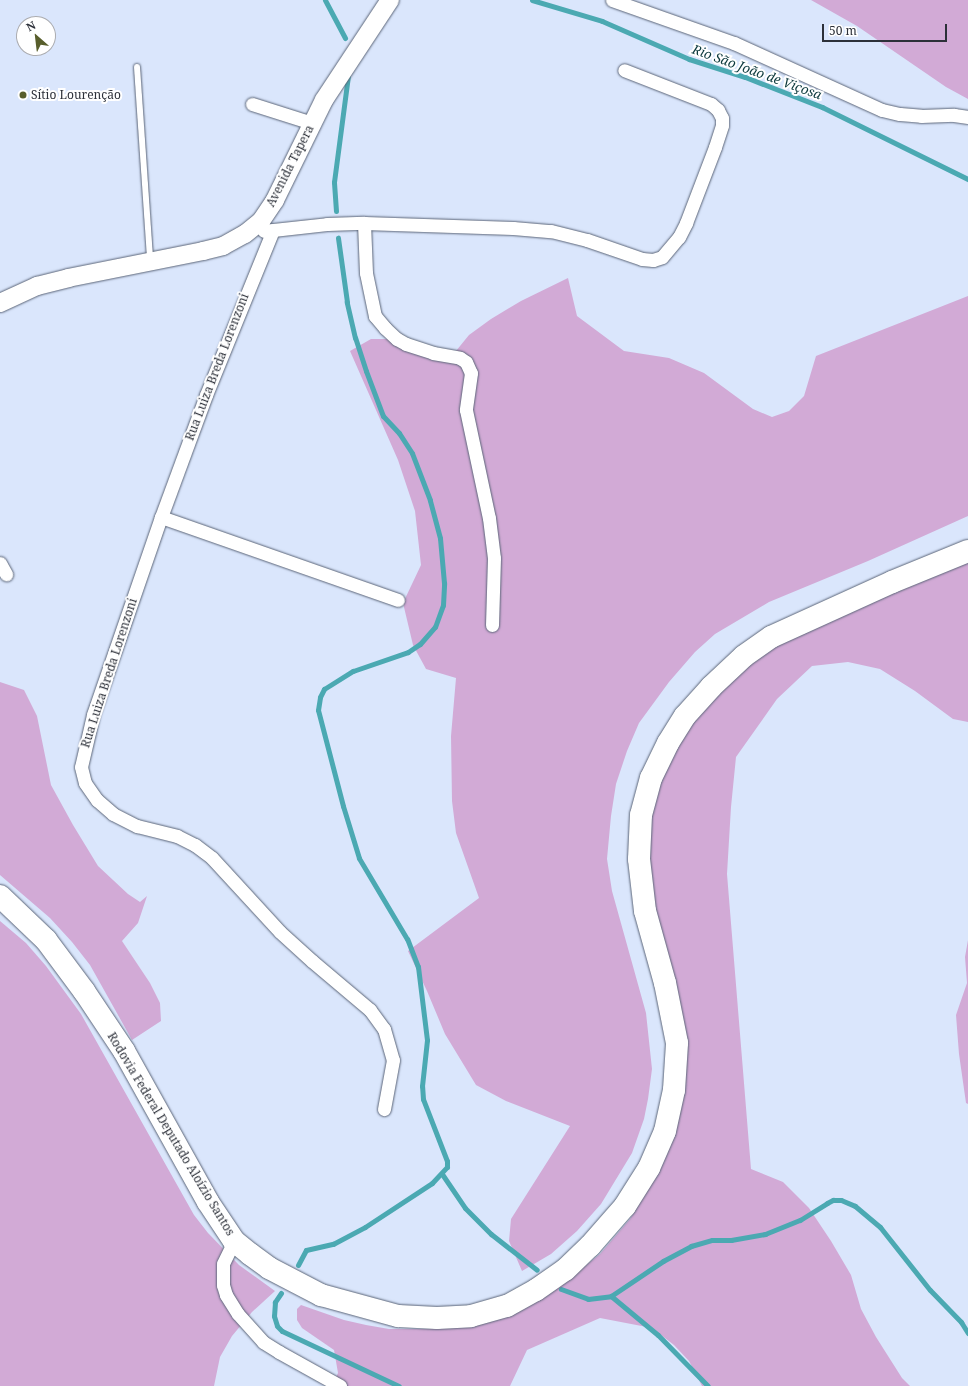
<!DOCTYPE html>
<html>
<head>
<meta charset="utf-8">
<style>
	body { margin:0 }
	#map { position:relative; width:968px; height:1386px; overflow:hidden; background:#dae6fc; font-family:"Noto Serif",serif }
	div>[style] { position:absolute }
	.green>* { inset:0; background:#d2aad6 }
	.stream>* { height:5px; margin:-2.5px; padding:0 2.5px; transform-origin:2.5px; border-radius:2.5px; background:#4ba9b2 }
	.roads { filter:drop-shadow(0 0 1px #5b6578) drop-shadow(0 0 1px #5b6578) }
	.lane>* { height:6px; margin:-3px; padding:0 3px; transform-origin:3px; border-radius:3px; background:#fff }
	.street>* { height:13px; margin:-6.5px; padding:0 6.5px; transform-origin:6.5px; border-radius:6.5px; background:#fff }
	.secondary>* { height:18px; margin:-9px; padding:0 9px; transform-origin:9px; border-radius:9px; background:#fff }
	.highway>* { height:22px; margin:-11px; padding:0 11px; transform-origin:11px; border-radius:11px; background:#fff }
	.dots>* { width:11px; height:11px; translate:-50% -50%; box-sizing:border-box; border:2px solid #fff; border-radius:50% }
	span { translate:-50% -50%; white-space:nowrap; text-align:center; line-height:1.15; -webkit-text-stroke:4px #fff; paint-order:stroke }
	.poi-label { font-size:12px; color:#2c3039 }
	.left { translate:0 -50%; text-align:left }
	.street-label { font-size:12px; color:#2c3039 }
	.water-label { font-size:13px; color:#0c393d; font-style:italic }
	.north { position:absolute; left:16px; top:16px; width:40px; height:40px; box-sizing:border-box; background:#fff; border:1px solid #abacb0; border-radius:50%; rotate:332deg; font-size:11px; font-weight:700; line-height:16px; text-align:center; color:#2c3039 }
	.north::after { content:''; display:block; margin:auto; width:14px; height:18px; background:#585e2c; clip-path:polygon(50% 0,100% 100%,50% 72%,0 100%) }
	.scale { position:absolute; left:822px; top:24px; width:125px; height:18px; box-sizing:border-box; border:2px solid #2c3039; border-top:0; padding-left:5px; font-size:12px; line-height:14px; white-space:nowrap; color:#2c3039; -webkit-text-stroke:3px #fff; paint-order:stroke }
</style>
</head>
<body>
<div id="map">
	<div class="green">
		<div style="clip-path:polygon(811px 0,968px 0,968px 99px,946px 87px,857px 26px)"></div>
		<div style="clip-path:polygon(568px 278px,577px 316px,624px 351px,669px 358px,704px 373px,753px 409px,772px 417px,789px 411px,804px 396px,816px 356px,968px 296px,968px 516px,868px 561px,769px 602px,715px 634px,695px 652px,669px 682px,639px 723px,627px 751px,616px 784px,611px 816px,607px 859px,612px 891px,646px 1013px,652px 1069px,648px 1099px,644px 1119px,632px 1153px,601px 1204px,577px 1231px,551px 1254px,522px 1271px,509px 1241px,511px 1219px,570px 1126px,506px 1101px,476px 1085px,445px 1034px,427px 991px,408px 951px,479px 898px,456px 833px,452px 801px,451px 736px,456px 678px,426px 669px,413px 645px,403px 603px,421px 565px,415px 511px,398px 460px,350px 351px,371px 339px,399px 339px,447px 362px,469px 335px,491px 319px,521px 301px)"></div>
		<div style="clip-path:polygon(968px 546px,968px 722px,953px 719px,915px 691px,880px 669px,848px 662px,812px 666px,777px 699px,736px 757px,731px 807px,727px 874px,751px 1169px,783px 1182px,809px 1208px,831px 1241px,851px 1275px,861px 1309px,876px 1337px,902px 1378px,910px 1386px,702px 1386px,689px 1361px,674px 1345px,652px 1328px,600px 1318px,527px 1350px,510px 1386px,332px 1386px,338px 1373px,334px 1350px,302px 1328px,297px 1320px,297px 1309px,301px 1305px,344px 1320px,366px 1325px,389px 1329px,435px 1329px,564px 1283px,600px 1254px,630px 1219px,642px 1199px,678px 1096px,640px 879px,641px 814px,708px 680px)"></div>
		<div style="clip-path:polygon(0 682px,24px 690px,37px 716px,51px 785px,73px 825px,98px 866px,128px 894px,140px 902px,147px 896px,138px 923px,122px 941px,150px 983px,160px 1003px,161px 1021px,132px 1040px,90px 965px,72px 942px,50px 918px,0 875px)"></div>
		<div style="clip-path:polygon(0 921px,26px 943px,46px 966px,81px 1014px,194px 1215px,208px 1233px,239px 1265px,275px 1291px,252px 1312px,232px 1336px,220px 1357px,214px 1386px,0 1386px)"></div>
		<div style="clip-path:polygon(968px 940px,968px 1104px,966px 1103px,959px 1054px,956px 1015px,967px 983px,965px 957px)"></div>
	</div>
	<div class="stream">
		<div style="left:325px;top:0;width:43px;rotate:62.2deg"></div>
		<div style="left:532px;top:0;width:73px;rotate:16.7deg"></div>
		<div style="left:602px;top:21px;width:95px;rotate:23.6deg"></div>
		<div style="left:689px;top:59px;width:59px;rotate:17.8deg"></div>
		<div style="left:745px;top:77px;width:83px;rotate:21.3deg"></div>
		<div style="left:822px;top:107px;width:163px;rotate:26.3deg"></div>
		<div style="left:336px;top:211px;width:29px;rotate:-94deg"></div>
		<div style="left:334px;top:182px;width:108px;rotate:-82.5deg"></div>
		<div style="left:442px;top:1174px;width:41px;rotate:55.9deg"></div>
		<div style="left:465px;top:1208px;width:37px;rotate:45deg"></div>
		<div style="left:491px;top:1234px;width:58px;rotate:38deg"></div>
		<div style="left:298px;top:1265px;width:17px;rotate:-62deg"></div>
		<div style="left:306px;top:1250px;width:28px;rotate:-13deg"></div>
		<div style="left:333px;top:1244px;width:36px;rotate:-28deg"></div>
		<div style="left:365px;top:1227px;width:80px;rotate:-33.3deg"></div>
		<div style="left:432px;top:1183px;width:22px;rotate:-47deg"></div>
		<div style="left:447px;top:1167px;width:6px;rotate:-90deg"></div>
		<div style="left:447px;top:1161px;width:66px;rotate:-111.2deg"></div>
		<div style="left:423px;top:1099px;width:13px;rotate:-94deg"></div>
		<div style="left:422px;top:1086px;width:46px;rotate:-83.8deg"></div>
		<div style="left:427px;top:1040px;width:74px;rotate:-97deg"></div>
		<div style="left:418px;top:967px;width:30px;rotate:-111deg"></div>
		<div style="left:407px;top:939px;width:94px;rotate:-120.7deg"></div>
		<div style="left:359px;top:858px;width:54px;rotate:-107.1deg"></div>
		<div style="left:343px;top:806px;width:99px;rotate:-104.6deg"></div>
		<div style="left:318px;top:710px;width:13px;rotate:-81deg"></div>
		<div style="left:320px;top:697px;width:9px;rotate:-63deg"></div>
		<div style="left:324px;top:689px;width:34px;rotate:-32deg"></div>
		<div style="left:353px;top:671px;width:58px;rotate:-19.1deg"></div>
		<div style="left:408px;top:652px;width:14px;rotate:-34deg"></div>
		<div style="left:420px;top:644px;width:23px;rotate:-49deg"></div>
		<div style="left:435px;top:627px;width:23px;rotate:-70deg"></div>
		<div style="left:443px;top:605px;width:22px;rotate:-87deg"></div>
		<div style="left:444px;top:583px;width:45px;rotate:-95.1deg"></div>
		<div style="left:440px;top:538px;width:39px;rotate:-105deg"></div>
		<div style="left:430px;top:500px;width:50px;rotate:-111deg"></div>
		<div style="left:412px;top:453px;width:24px;rotate:-123deg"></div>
		<div style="left:399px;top:433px;width:23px;rotate:-133deg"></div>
		<div style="left:383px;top:416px;width:48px;rotate:-110.7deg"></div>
		<div style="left:366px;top:371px;width:35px;rotate:-108deg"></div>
		<div style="left:355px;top:338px;width:37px;rotate:-103deg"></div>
		<div style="left:347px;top:302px;width:65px;rotate:-98deg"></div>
		<div style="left:561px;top:1289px;width:29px;rotate:20deg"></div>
		<div style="left:588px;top:1299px;width:23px;rotate:-7deg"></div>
		<div style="left:611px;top:1296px;width:63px;rotate:-33.9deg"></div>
		<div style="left:663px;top:1261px;width:32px;rotate:-28deg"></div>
		<div style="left:691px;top:1246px;width:22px;rotate:-16deg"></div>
		<div style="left:712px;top:1240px;width:19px"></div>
		<div style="left:731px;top:1240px;width:35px;rotate:-10deg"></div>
		<div style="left:765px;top:1234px;width:38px;rotate:-22deg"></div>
		<div style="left:800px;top:1220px;width:32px;rotate:-32deg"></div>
		<div style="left:827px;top:1203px;width:7px;rotate:-27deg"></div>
		<div style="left:833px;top:1200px;width:8px"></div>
		<div style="left:841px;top:1200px;width:15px;rotate:23deg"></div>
		<div style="left:855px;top:1206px;width:33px;rotate:40deg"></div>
		<div style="left:880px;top:1227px;width:80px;rotate:51.6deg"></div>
		<div style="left:930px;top:1290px;width:45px;rotate:45.9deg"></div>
		<div style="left:961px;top:1322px;width:13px;rotate:58deg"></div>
		<div style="left:281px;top:1293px;width:11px;rotate:124deg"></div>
		<div style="left:275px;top:1302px;width:14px;rotate:94deg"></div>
		<div style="left:274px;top:1316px;width:10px;rotate:73deg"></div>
		<div style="left:277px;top:1326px;width:7px;rotate:45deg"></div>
		<div style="left:282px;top:1331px;width:129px;rotate:25.2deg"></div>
		<div style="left:611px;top:1296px;width:61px;rotate:39.7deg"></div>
		<div style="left:658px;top:1335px;width:71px;rotate:45.6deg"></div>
	</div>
	<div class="roads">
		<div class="lane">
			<div style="left:137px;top:67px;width:193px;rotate:86.1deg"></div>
		</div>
		<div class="street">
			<div style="left:612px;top:0;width:129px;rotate:19.4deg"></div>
			<div style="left:734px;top:43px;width:162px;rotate:24.4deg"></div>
			<div style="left:882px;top:110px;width:18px;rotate:13deg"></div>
			<div style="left:900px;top:114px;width:21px;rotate:5deg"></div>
			<div style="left:921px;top:116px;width:33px;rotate:-2deg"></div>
			<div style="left:954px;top:115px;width:14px;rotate:8deg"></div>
			<div style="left:252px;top:104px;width:63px;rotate:17.6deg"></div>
			<div style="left:364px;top:223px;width:50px;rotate:87.7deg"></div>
			<div style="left:366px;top:273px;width:44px;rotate:78.2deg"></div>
			<div style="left:375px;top:316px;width:16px;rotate:50deg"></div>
			<div style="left:385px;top:328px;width:16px;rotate:43deg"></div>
			<div style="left:397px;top:339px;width:10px;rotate:29deg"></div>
			<div style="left:406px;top:344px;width:28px;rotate:18deg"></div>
			<div style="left:433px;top:353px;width:27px;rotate:10deg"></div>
			<div style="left:460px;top:358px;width:7px;rotate:34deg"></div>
			<div style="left:466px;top:362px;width:12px;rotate:66deg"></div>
			<div style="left:471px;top:373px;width:37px;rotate:98deg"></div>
			<div style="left:466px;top:410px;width:110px;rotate:78deg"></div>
			<div style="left:489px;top:518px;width:40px;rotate:82.9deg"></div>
			<div style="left:494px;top:558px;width:67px;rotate:91.7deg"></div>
			<div style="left:273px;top:230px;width:178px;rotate:112.1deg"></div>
			<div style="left:206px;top:395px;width:130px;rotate:110.2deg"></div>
			<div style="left:161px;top:517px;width:209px;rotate:109deg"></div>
			<div style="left:93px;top:715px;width:53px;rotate:103deg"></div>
			<div style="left:81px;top:767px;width:16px;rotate:76deg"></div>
			<div style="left:85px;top:783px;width:21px;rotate:55deg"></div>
			<div style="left:97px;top:800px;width:21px;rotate:41deg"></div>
			<div style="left:113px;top:814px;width:27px;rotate:27deg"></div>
			<div style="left:137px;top:826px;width:41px;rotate:14deg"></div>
			<div style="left:177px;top:836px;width:20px;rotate:27deg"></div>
			<div style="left:195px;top:845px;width:21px;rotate:37deg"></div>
			<div style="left:212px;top:858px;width:100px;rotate:47.4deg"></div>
			<div style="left:280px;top:932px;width:43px;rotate:42.2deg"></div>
			<div style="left:312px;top:961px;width:76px;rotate:40.2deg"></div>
			<div style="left:370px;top:1010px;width:24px;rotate:54deg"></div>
			<div style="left:384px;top:1029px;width:32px;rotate:74deg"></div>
			<div style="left:393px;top:1060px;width:50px;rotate:100.4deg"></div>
			<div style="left:264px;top:231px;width:63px;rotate:-6.3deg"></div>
			<div style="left:327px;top:224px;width:37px;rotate:-2deg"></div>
			<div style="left:364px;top:223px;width:149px;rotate:1.9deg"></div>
			<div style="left:513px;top:228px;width:38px;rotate:5deg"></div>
			<div style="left:551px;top:231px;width:37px;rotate:14deg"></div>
			<div style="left:587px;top:240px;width:58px;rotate:19.1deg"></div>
			<div style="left:642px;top:259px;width:11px;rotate:5deg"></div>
			<div style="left:653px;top:260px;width:9px;rotate:-18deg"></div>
			<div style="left:662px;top:257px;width:26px;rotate:-50deg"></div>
			<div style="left:679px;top:237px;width:16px;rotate:-63deg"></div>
			<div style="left:686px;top:223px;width:81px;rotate:-69.1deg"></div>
			<div style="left:715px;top:147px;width:23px;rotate:-72deg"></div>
			<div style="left:722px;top:125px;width:7px;rotate:-90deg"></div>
			<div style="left:722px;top:118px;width:9px;rotate:-117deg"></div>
			<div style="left:718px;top:110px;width:9px;rotate:-139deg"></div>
			<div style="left:711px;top:104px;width:93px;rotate:-158.7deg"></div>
			<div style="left:161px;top:517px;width:251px;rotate:19.3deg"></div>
			<div style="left:0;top:563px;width:13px;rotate:61deg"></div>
			<div style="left:234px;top:1241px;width:25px;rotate:116deg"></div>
			<div style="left:223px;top:1264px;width:21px;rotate:90deg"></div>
			<div style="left:223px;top:1285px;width:10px;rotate:73deg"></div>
			<div style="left:226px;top:1295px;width:22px;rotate:58deg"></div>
			<div style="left:238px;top:1314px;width:38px;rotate:48deg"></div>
			<div style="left:263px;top:1342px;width:19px;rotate:32deg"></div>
			<div style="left:279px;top:1352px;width:70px;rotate:29.1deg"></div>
		</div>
		<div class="secondary">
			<div style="left:0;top:303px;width:41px;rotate:-24.7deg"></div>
			<div style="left:37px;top:286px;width:32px;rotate:-14deg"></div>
			<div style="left:68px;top:278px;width:138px;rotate:-11.3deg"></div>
			<div style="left:203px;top:251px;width:21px;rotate:-14deg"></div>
			<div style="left:223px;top:246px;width:25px;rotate:-29deg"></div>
			<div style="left:245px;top:234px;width:21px;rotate:-39deg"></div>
			<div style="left:261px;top:221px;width:25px;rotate:-56deg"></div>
			<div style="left:275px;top:200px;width:111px;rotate:-63.9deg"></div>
			<div style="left:324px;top:100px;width:120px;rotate:-56.6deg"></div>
		</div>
		<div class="highway">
			<div style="left:0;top:896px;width:64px;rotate:43.7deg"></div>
			<div style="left:46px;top:940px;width:64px;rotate:53.3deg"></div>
			<div style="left:84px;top:991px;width:72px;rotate:56.3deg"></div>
			<div style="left:124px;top:1051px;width:173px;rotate:60.9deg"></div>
			<div style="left:208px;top:1202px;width:47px;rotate:56.3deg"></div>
			<div style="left:234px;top:1241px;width:21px;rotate:39deg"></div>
			<div style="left:250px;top:1254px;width:24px;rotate:36deg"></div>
			<div style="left:269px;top:1268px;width:59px;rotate:27.4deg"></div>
			<div style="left:321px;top:1295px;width:80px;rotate:15.3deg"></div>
			<div style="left:398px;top:1316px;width:39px;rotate:3deg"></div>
			<div style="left:437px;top:1318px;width:34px;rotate:-3deg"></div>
			<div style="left:471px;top:1316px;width:37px;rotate:-16deg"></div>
			<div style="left:507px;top:1306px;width:33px;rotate:-29deg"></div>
			<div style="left:536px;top:1290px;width:35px;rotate:-35deg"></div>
			<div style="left:565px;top:1270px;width:35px;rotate:-44deg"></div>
			<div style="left:590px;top:1246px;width:53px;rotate:-48.8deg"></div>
			<div style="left:625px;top:1206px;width:45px;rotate:-57.7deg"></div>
			<div style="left:649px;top:1168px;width:40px;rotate:-66.6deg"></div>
			<div style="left:665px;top:1131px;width:42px;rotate:-77.6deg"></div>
			<div style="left:674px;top:1090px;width:47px;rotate:-86.3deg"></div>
			<div style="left:677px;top:1043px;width:61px;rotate:-101.3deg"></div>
			<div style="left:665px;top:983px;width:75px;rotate:-105.5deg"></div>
			<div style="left:645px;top:911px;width:52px;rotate:-96.6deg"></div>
			<div style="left:639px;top:859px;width:44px;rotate:-87.4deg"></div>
			<div style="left:641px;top:815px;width:38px;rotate:-75deg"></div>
			<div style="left:651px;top:778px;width:39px;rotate:-64deg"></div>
			<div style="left:668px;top:743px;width:32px;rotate:-58deg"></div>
			<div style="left:685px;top:716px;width:39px;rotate:-48deg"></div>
			<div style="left:711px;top:687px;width:45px;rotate:-43.2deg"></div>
			<div style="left:744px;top:656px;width:33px;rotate:-35deg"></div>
			<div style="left:771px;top:637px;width:133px;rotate:-24.4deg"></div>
			<div style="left:892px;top:582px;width:82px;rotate:-22.2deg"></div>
		</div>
	</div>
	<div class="dots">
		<div style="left:23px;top:95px;background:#585e2c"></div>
	</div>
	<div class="poi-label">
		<span class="left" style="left:31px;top:95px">Sítio Lourenção</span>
	</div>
	<div class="street-label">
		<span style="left:290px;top:166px;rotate:-63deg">Avenida Tapera</span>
		<span style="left:217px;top:367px;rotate:-69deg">Rua Luiza Breda Lorenzoni</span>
		<span style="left:109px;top:673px;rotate:-72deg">Rua Luiza Breda Lorenzoni</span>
		<span style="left:171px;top:1134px;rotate:59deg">Rodovia Federal Deputado Aloízio Santos</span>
	</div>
	<div class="water-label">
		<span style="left:757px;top:72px;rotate:20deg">Rio São João de Viçosa</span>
	</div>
	<div class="north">N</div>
	<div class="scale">50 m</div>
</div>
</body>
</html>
